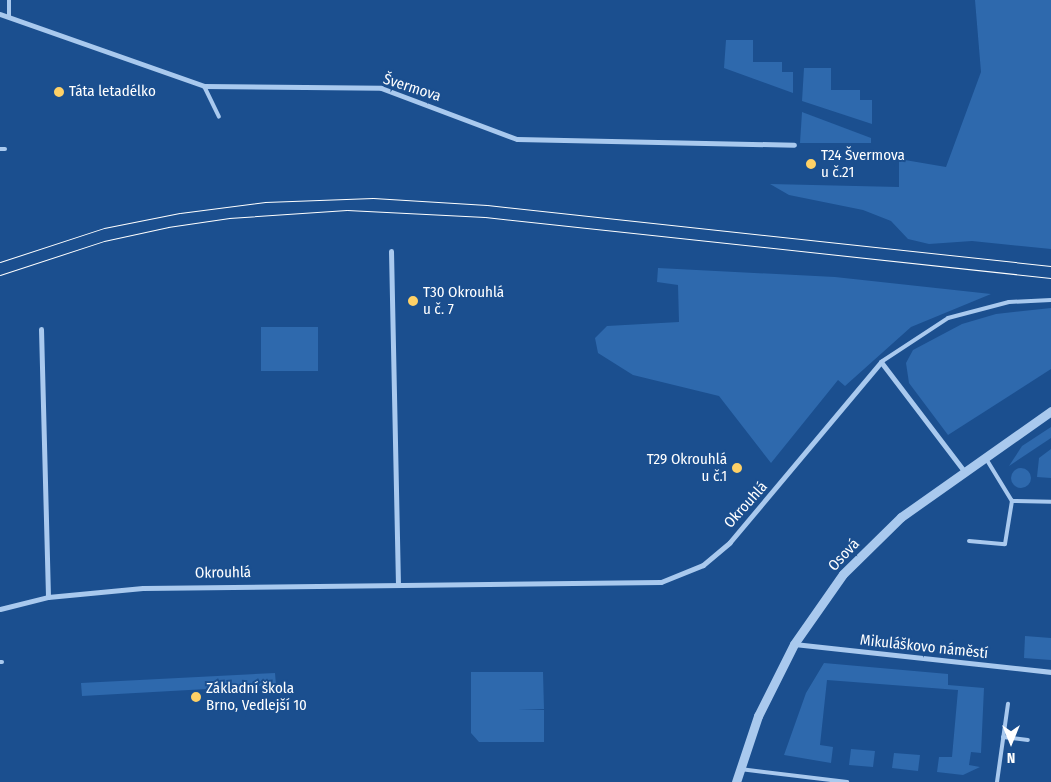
<!DOCTYPE html>
<html>
<head>
<meta charset="utf-8">
<style>
	body { margin:0 }
	#map { position:relative; width:1051px; height:782px; overflow:hidden; background:#1b4f8f; font-family:"Fira Sans Condensed",sans-serif }
	div>[style] { position:absolute }
	.green>* { inset:0; background:#2e69ad }
	.round { border-radius:50% }
	.service>* { height:4px; margin:-2px; padding:0 2px; transform-origin:2px; border-radius:2px; background:#a9c9ee }
	.minor>* { height:5px; margin:-2.5px; padding:0 2.5px; transform-origin:2.5px; border-radius:2.5px; background:#a9c9ee }
	.tertiary>* { height:9px; margin:-4.5px; padding:0 4.5px; transform-origin:4.5px; border-radius:4.5px; background:#a9c9ee }
	.tram>* { height:1px; margin:-0.5px; padding:0 0.5px; transform-origin:0.5px; border-radius:0.5px; background:#fff }
	.dots>* { width:14px; height:14px; translate:-50% -50%; box-sizing:border-box; border:2px solid #1b4f8f; border-radius:50% }
	span { translate:-50% -50%; white-space:nowrap; text-align:center; line-height:1.15; -webkit-text-stroke:4px #1b4f8f; paint-order:stroke }
	.street-label { font-size:15px; color:#fff }
	.poi-label { font-size:15px; color:#fff }
	.left { translate:0 -50%; text-align:left }
	.right { translate:-100% -50%; text-align:right }
	.north { position:absolute; left:986px; top:717px; width:50px; height:50px; -webkit-text-stroke:4px #1b4f8f; paint-order:stroke; rotate:180deg; font-size:14px; font-weight:700; line-height:20px; text-align:center; color:#fff }
	.north::after { content:''; display:block; margin:auto; width:18px; height:22px; background:#fff; clip-path:polygon(50% 0,100% 100%,50% 72%,0 100%) }
</style>
</head>
<body>
<div id="map">
	<div class="green">
		<div style="clip-path:polygon(822px 0,1051px 0,1051px 249px,972px 241px,929px 244px,908px 239px,891px 221px,863px 210px,789px 195px,770px 184px,899px 187px,899px 159px,946px 167px,981px 72px,975px 0)"></div>
		<div style="clip-path:polygon(726px 40px,753px 40px,753px 62px,782px 62px,782px 72px,793px 72px,793px 93px,724px 68px)"></div>
		<div style="clip-path:polygon(804px 68px,831px 68px,831px 90px,860px 90px,860px 100px,872px 100px,872px 124px,802px 101px)"></div>
		<div style="clip-path:polygon(802px 112px,871px 138px,871px 143px,800px 143px)"></div>
		<div style="clip-path:polygon(658px 268px,835px 277px,991px 294px,911px 327px,845px 386px,838px 380px,771px 463px,719px 396px,633px 375px,598px 353px,595px 338px,607px 326px,679px 322px,678px 285px,657px 282px)"></div>
		<div style="clip-path:polygon(1051px 308px,1051px 369px,948px 435px,909px 383px,906px 363px,913px 350px,962px 324px,996px 314px)"></div>
		<div style="clip-path:polygon(261px 327px,318px 327px,318px 371px,261px 371px)"></div>
		<div style="clip-path:polygon(1051px 427px,1051px 438px,1009px 466px,1022px 446px)"></div>
		<div style="clip-path:polygon(1051px 449px,1051px 478px,1037px 477px,1039px 458px)"></div>
		<div class="round" style="left:1011px;top:468px;width:20px;height:20px"></div>
		<div style="clip-path:polygon(1025px 636px,1051px 638px,1051px 660px,1024px 658px)"></div>
		<div style="clip-path:polygon(824px 663px,948px 674px,948px 685px,984px 688px,981px 753px,971px 752px,969px 765px,980px 767px,963px 775px,937px 772px,939px 757px,952px 757px,958px 690px,827px 680px,820px 745px,833px 747px,831px 763px,784px 755px,806px 693px)"></div>
		<div style="clip-path:polygon(471px 672px,543px 672px,544px 709px,518px 709px,544px 710px,544px 742px,479px 742px,471px 733px)"></div>
		<div style="clip-path:polygon(275px 673px,276px 685px,82px 696px,81px 683px)"></div>
		<div style="clip-path:polygon(851px 749px,875px 751px,873px 767px,849px 765px)"></div>
		<div style="clip-path:polygon(894px 753px,920px 755px,918px 771px,892px 768px)"></div>
	</div>
	<div class="service">
		<div style="left:9px;top:0;width:17px;rotate:90deg"></div>
		<div style="left:204px;top:86px;width:34px;rotate:64deg"></div>
		<div style="left:0;top:149px;width:5px"></div>
		<div style="left:881px;top:362px;width:80px;rotate:-33.3deg"></div>
		<div style="left:948px;top:318px;width:63px;rotate:-14.7deg"></div>
		<div style="left:1009px;top:302px;width:42px;rotate:-2.7deg"></div>
		<div style="left:985px;top:457px;width:52px;rotate:58.5deg"></div>
		<div style="left:1012px;top:501px;width:39px;rotate:1deg"></div>
		<div style="left:969px;top:541px;width:36px;rotate:5deg"></div>
		<div style="left:1005px;top:544px;width:44px;rotate:-80.8deg"></div>
		<div style="left:0;top:662px;width:2px"></div>
		<div style="left:1003px;top:737px;width:25px;rotate:7deg"></div>
		<div style="left:740px;top:769px;width:108px;rotate:6.9deg"></div>
		<div style="left:997px;top:782px;width:79px;rotate:-82deg"></div>
	</div>
	<div class="minor">
		<div style="left:0;top:14px;width:216px;rotate:19.4deg"></div>
		<div style="left:204px;top:86px;width:177px;rotate:0.6deg"></div>
		<div style="left:381px;top:88px;width:145px;rotate:20.6deg"></div>
		<div style="left:517px;top:139px;width:277px;rotate:1.2deg"></div>
		<div style="left:391px;top:251px;width:332px;rotate:88.8deg"></div>
		<div style="left:41px;top:329px;width:268px;rotate:88.5deg"></div>
		<div style="left:0;top:609px;width:49px;rotate:-14deg"></div>
		<div style="left:48px;top:597px;width:95px;rotate:-5.4deg"></div>
		<div style="left:143px;top:588px;width:518px;rotate:-0.66deg"></div>
		<div style="left:661px;top:582px;width:45px;rotate:-22deg"></div>
		<div style="left:703px;top:565px;width:35px;rotate:-40deg"></div>
		<div style="left:730px;top:542px;width:235px;rotate:-50deg"></div>
		<div style="left:881px;top:362px;width:137px;rotate:52.7deg"></div>
		<div style="left:794px;top:644px;width:259px;rotate:6.2deg"></div>
	</div>
	<div class="tertiary">
		<div style="left:736px;top:782px;width:70px;rotate:-71.6deg"></div>
		<div style="left:758px;top:716px;width:80px;rotate:-63.4deg"></div>
		<div style="left:794px;top:644px;width:85px;rotate:-55deg"></div>
		<div style="left:843px;top:574px;width:81px;rotate:-44.5deg"></div>
		<div style="left:901px;top:517px;width:184px;rotate:-35.2deg"></div>
	</div>
	<div class="tram">
		<div style="left:0;top:262px;width:109px;rotate:-18.1deg"></div>
		<div style="left:104px;top:228px;width:77px;rotate:-11.2deg"></div>
		<div style="left:180px;top:213px;width:86px;rotate:-7.4deg"></div>
		<div style="left:265px;top:202px;width:108px;rotate:-2.1deg"></div>
		<div style="left:373px;top:198px;width:114px;rotate:3.5deg"></div>
		<div style="left:487px;top:205px;width:567px;rotate:6.17deg"></div>
		<div style="left:0;top:275px;width:109px;rotate:-18.1deg"></div>
		<div style="left:104px;top:241px;width:66px;rotate:-12.3deg"></div>
		<div style="left:168px;top:227px;width:62px;rotate:-8.4deg"></div>
		<div style="left:229px;top:218px;width:118px;rotate:-3.9deg"></div>
		<div style="left:347px;top:210px;width:138px;rotate:2.9deg"></div>
		<div style="left:485px;top:217px;width:569px;rotate:6.15deg"></div>
	</div>
	<div class="dots">
		<div style="left:59px;top:92px;background:#ffd166"></div>
		<div style="left:811px;top:164px;background:#ffd166"></div>
		<div style="left:413px;top:301px;background:#ffd166"></div>
		<div style="left:737px;top:468px;background:#ffd166"></div>
		<div style="left:196px;top:697px;background:#ffd166"></div>
	</div>
	<div class="street-label">
		<span style="left:412px;top:88px;rotate:18deg">Švermova</span>
		<span style="left:746px;top:505px;rotate:-48deg">Okrouhlá</span>
		<span style="left:844px;top:555px;rotate:-47deg">Osová</span>
		<span style="left:223px;top:573px;rotate:-1deg">Okrouhlá</span>
		<span style="left:924px;top:647px;rotate:6deg">Mikuláškovo náměstí</span>
	</div>
	<div class="poi-label">
		<span class="left" style="left:69px;top:92px">Táta letadélko</span>
		<span class="left" style="left:821px;top:164px">T24 Švermova<br>u č.21</span>
		<span class="left" style="left:423px;top:301px">T30 Okrouhlá<br>u č. 7</span>
		<span class="right" style="left:727px;top:468px">T29 Okrouhlá<br>u č.1</span>
		<span class="left" style="left:206px;top:697px">Základní škola<br>Brno, Vedlejší 10</span>
	</div>
	<div class="north">N</div>
</div>
</body>
</html>
